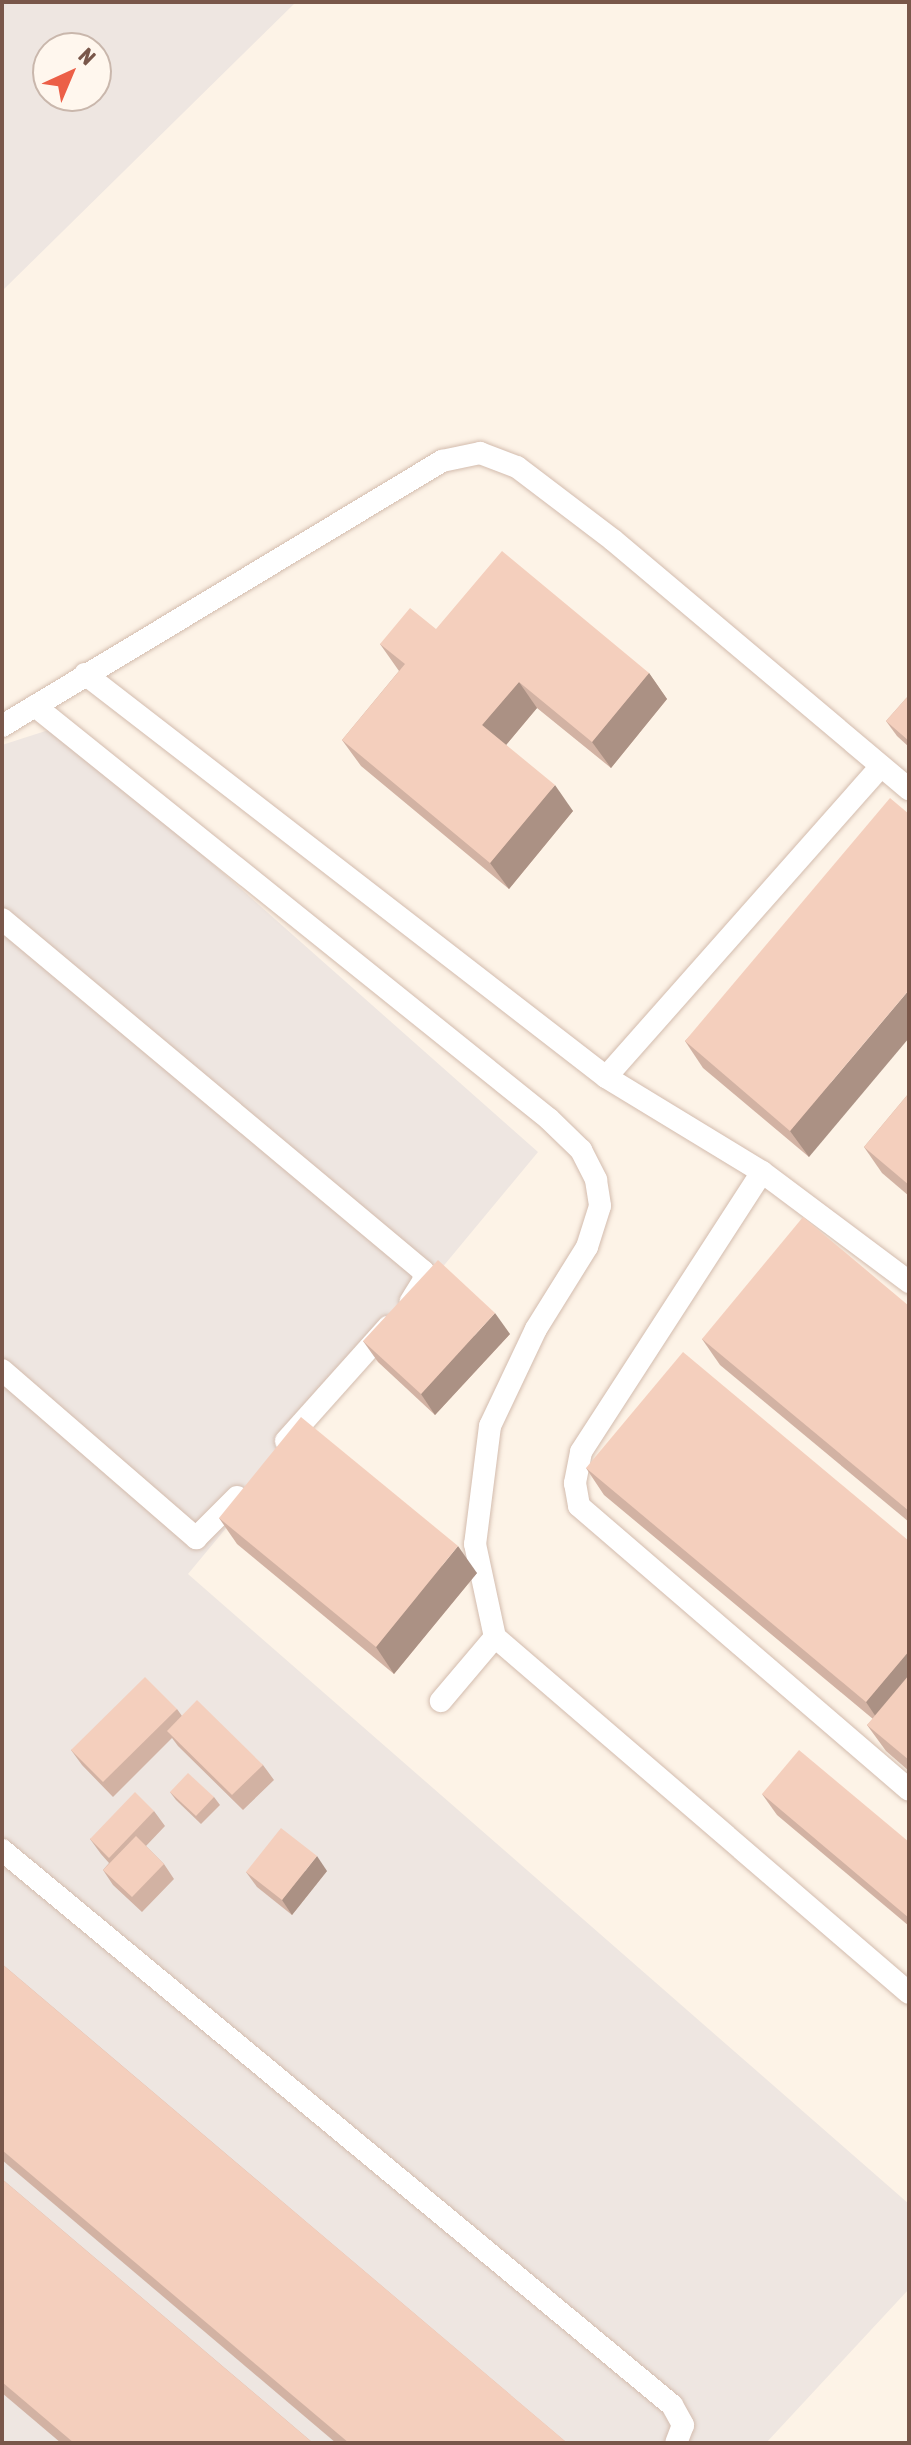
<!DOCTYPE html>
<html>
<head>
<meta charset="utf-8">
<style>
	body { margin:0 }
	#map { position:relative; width:911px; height:2445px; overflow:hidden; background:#fdf3e7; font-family:"Asap Condensed",sans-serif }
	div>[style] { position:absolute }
	.industrial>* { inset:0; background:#eee6e1 }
	.roads { filter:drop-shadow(0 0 2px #d3bcae) drop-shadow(0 0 2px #d3bcae) }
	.service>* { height:22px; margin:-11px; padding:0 11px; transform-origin:11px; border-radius:11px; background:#fff }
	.wall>* { inset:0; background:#d2b2a3 }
	.shaded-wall>* { inset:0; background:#ab9184 }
	.building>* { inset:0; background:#f4cfbd }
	span { translate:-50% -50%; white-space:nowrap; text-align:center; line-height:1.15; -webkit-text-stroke:8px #fff7ee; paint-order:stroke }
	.frame { position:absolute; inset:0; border:4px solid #79574a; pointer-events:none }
	.north { position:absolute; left:32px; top:32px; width:80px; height:80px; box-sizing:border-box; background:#fff7ee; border:2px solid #c9b7ac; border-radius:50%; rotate:44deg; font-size:22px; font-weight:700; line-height:32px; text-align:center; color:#79574a }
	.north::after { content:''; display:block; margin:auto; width:28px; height:36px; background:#ec5f47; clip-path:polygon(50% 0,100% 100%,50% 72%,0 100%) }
</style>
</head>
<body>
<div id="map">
	<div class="industrial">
		<div style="clip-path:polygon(evenodd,2px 2px,296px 2px,2px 291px,2px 2px,48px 48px,96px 48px,96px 96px,48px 96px,48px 48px)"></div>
		<div style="clip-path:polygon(58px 727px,538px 1152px,188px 1574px,909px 2204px,909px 2289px,766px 2443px,2px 2443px,2px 745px)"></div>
	</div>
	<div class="roads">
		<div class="service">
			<div style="left:85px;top:674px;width:659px;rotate:37.72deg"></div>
			<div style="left:606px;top:1077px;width:183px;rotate:31.3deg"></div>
			<div style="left:762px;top:1172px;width:184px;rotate:36.8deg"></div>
			<div style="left:35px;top:706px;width:659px;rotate:38.78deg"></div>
			<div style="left:549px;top:1119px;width:45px;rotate:44.1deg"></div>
			<div style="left:581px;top:1150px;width:34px;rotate:63deg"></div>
			<div style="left:596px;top:1180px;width:26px;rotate:81deg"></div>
			<div style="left:600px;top:1206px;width:43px;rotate:107.6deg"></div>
			<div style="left:587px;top:1247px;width:97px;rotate:121.9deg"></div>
			<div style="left:536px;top:1329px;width:107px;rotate:115.4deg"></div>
			<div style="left:490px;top:1426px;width:119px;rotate:97.2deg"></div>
			<div style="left:475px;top:1544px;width:95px;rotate:77.9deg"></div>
			<div style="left:495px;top:1637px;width:84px;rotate:130.2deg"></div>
			<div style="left:2px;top:726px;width:514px;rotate:-31.06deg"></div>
			<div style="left:442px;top:461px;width:39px;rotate:-12deg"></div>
			<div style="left:480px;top:453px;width:40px;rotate:21deg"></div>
			<div style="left:517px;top:467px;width:121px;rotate:37.2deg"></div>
			<div style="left:613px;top:540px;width:387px;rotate:40.1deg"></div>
			<div style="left:2px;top:919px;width:549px;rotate:39.9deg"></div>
			<div style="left:423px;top:1271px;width:9px;rotate:84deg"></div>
			<div style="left:424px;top:1280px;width:25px;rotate:122deg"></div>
			<div style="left:606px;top:1077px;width:415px;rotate:-48.5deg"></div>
			<div style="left:762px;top:1172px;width:333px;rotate:122.9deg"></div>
			<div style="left:581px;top:1452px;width:32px;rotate:101deg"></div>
			<div style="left:575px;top:1483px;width:23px;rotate:80deg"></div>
			<div style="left:579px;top:1506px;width:435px;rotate:40.7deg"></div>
			<div style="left:2px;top:1370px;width:257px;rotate:40.9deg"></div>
			<div style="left:196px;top:1538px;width:58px;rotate:-45deg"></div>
			<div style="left:286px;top:1441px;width:153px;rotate:-48.2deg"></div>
			<div style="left:495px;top:1637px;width:546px;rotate:40.69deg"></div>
			<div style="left:2px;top:1850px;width:870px;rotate:39.64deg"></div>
			<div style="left:672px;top:2405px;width:23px;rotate:61deg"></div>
			<div style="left:683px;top:2425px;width:19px;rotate:111deg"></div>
		</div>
	</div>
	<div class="wall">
		<div style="clip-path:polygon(436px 629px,649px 673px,667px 699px,611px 768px,537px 708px,506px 745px,573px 811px,509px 889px,361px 766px,342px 740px,399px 671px,380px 644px)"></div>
		<div style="clip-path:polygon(909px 695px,909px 747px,897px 736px,886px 721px)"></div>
		<div style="clip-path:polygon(909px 814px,809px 1157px,703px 1068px,685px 1041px)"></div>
		<div style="clip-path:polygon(909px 1093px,909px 1196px,882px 1173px,864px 1147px)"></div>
		<div style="clip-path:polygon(909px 1306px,909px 1522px,720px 1365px,702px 1339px)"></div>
		<div style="clip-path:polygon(510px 1334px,435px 1415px,378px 1362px,363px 1341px)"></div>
		<div style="clip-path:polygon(586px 1468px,909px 1541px,909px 1771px,886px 1751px,867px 1725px,873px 1719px,604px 1495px)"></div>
		<div style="clip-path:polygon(219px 1518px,477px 1573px,394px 1674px,237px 1544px)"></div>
		<div style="clip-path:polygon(177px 1709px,182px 1716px,263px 1765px,274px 1780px,243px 1810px,178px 1746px,172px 1738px,113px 1797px,82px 1765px,71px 1750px)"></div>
		<div style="clip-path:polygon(170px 1792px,214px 1797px,220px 1805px,201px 1824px,176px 1800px)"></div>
		<div style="clip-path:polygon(762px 1794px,909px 1842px,909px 1926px,777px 1815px)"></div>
		<div style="clip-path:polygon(154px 1811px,165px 1826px,146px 1846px,164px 1864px,174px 1879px,142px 1912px,113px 1885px,103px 1870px,109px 1863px,101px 1854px,90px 1839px)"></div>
		<div style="clip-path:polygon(327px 1871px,292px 1915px,257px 1887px,246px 1872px)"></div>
		<div style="clip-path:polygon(2px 1964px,567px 2443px,336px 2443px,2px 2160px)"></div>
		<div style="clip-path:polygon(2px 2179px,313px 2443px,61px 2443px,2px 2393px)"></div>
	</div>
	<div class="shaded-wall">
		<div style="clip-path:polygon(649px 673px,667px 699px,611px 768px,592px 742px)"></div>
		<div style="clip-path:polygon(519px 682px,537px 708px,501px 751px,482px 725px)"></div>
		<div style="clip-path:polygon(555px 785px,573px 811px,509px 889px,490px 863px)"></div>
		<div style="clip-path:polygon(909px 990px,909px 1038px,809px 1157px,790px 1131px)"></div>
		<div style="clip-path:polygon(495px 1313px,510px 1334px,435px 1415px,421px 1394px)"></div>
		<div style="clip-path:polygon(458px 1546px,477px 1573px,394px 1674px,376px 1647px)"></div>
		<div style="clip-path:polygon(909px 1651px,909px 1699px,884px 1729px,866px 1702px)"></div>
		<div style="clip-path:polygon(317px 1856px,327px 1871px,292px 1915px,282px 1900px)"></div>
	</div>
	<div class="building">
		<div style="clip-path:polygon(502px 551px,649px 673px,592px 742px,519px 682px,482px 725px,555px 785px,490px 863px,342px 740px,405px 664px,380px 644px,410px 608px,436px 629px)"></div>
		<div style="clip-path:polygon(909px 695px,909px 741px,886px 721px)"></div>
		<div style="clip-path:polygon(890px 798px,909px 814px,909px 990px,790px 1131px,685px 1041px)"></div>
		<div style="clip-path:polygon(909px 1093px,909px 1185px,864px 1147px)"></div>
		<div style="clip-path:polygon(803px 1217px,909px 1306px,909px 1511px,702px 1339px)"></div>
		<div style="clip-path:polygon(438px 1260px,495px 1313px,421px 1394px,363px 1341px)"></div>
		<div style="clip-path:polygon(683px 1352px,909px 1541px,909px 1651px,866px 1702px,586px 1468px)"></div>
		<div style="clip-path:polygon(301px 1417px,458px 1546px,376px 1647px,219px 1518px)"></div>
		<div style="clip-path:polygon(909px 1675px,909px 1760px,867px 1725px)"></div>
		<div style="clip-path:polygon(145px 1677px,177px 1709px,103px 1782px,71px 1750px)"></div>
		<div style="clip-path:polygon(197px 1700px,263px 1765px,232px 1795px,167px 1731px)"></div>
		<div style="clip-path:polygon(799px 1750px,909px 1842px,909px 1918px,762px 1794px)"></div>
		<div style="clip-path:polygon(188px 1773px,214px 1797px,196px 1816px,170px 1792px)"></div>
		<div style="clip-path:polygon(135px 1792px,154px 1811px,109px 1858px,90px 1839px)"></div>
		<div style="clip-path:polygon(281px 1828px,317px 1856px,282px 1900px,246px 1872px)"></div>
		<div style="clip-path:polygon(136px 1836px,164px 1864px,132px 1897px,103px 1870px)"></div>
		<div style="clip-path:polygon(2px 1964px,565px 2441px,563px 2443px,349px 2443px,2px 2150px)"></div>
		<div style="clip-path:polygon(2px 2179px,313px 2443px,74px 2443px,2px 2382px)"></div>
	</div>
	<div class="frame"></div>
	<div class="north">N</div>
</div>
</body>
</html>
